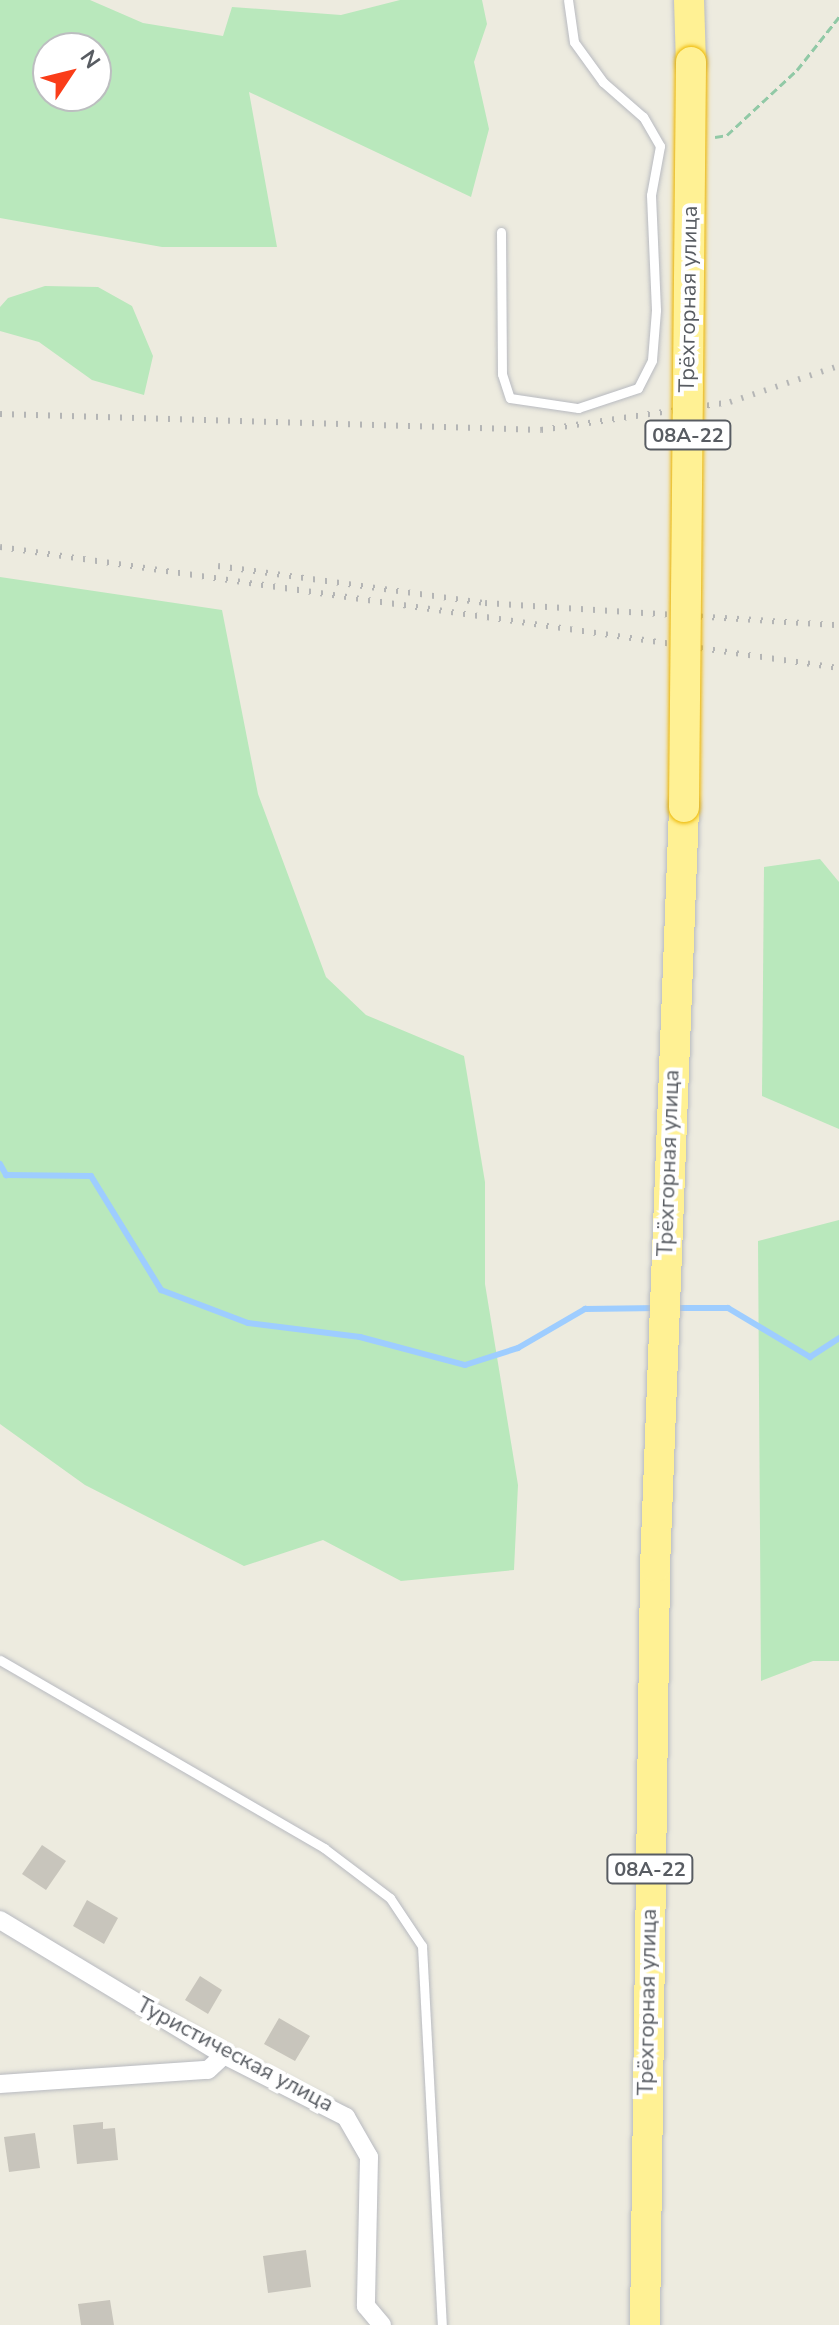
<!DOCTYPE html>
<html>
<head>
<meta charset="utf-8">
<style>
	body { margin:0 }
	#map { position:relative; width:839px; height:2325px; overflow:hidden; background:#edebdf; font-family:"Nunito Sans",sans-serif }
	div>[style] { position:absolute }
	.green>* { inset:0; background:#b9e8bc }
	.stream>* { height:6px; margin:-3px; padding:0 3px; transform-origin:3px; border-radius:3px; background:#9ecdff }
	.building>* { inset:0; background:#c8c5bc }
	.path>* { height:3px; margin-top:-1.5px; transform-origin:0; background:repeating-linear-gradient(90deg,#91c9a6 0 8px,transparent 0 12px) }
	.roads { filter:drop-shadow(0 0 2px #b8bac0) drop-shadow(0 0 2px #b8bac0) }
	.service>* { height:9px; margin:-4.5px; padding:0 4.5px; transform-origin:4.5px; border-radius:4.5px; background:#fff }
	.minor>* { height:18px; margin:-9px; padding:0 9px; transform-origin:9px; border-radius:9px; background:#fff }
	.trunk>* { height:30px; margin:-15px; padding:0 15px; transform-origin:15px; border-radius:15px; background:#fff194 }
	.rail>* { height:6px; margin-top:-3px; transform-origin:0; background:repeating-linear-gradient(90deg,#b4b5b5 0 2px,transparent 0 12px) }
	.bridges { filter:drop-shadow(0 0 2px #edb600) drop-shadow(0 0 2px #edb600) }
	.trunk-bridge>* { height:30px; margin:-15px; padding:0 15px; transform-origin:15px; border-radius:15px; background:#fff194 }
	span { translate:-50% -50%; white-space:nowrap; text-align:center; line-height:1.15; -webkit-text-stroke:8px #fff; paint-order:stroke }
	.shield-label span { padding:2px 6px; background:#fff; border:2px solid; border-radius:6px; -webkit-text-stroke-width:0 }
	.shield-label { font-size:20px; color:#585c62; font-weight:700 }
	.street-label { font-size:22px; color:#585c62 }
	.north { position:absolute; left:32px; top:32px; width:80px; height:80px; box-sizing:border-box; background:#fff; border:2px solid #bcbec0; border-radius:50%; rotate:55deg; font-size:22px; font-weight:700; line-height:32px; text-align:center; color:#585c62 }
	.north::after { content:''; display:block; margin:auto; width:28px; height:36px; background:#fa3d19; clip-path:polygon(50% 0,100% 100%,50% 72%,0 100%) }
</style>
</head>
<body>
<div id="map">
	<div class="green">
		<div style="clip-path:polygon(evenodd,0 0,90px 0,143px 23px,223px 36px,232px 7px,341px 15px,400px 0,482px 0,487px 24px,474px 62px,489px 129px,471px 197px,249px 92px,277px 247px,162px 247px,0 218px,0 0,48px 48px,96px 48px,96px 96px,48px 96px,48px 48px)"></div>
		<div style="clip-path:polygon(45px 286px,98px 287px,132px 306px,153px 356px,144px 395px,92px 380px,39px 342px,0 331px,0 307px,8px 298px)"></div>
		<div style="clip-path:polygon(0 577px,222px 610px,258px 794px,326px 977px,366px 1015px,464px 1056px,485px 1182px,485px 1284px,518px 1485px,514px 1570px,401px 1581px,323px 1540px,244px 1566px,85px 1485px,0 1424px)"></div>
		<div style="clip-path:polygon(820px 859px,839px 882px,839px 1129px,762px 1096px,764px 867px)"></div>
		<div style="clip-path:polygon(839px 1220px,839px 1661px,813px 1661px,761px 1681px,758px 1241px)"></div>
	</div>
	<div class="stream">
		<div style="left:0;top:1164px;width:13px;rotate:61deg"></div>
		<div style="left:6px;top:1175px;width:85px;rotate:0.7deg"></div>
		<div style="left:91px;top:1176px;width:134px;rotate:58.4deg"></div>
		<div style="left:161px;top:1290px;width:93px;rotate:20.8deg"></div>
		<div style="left:248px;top:1323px;width:113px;rotate:7.1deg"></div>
		<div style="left:360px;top:1337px;width:109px;rotate:14.9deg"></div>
		<div style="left:465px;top:1365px;width:56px;rotate:-17.8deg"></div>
		<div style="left:518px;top:1348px;width:78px;rotate:-30.2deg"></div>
		<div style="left:585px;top:1309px;width:73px;rotate:-0.8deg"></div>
		<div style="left:673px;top:1308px;width:55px"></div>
		<div style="left:728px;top:1308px;width:96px;rotate:30.9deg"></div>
		<div style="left:810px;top:1357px;width:35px;rotate:-33deg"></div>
	</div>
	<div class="building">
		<div style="clip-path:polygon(42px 1845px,66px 1861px,46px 1890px,22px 1874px)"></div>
		<div style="clip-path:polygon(87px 1900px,118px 1918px,104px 1944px,73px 1926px)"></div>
		<div style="clip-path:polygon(200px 1976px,222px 1990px,208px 2014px,185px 2000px)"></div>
		<div style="clip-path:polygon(279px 2018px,310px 2036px,295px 2061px,264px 2044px)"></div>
		<div style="clip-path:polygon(103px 2122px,103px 2129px,115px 2128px,118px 2160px,77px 2164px,73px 2125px)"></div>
		<div style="clip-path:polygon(35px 2133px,40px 2168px,9px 2172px,4px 2137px)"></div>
		<div style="clip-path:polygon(306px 2250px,311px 2287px,268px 2293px,263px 2256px)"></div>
		<div style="clip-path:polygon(110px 2300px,114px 2325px,81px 2325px,78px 2304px)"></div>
	</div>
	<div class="path">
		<div style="left:715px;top:137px;width:12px;rotate:-9deg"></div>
		<div style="left:727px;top:135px;width:96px;rotate:-42.9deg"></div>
		<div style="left:797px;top:70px;width:68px;rotate:-51.6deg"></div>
	</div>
	<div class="roads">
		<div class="service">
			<div style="left:501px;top:232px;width:142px;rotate:89.6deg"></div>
			<div style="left:502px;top:374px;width:25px;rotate:72deg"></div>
			<div style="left:510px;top:398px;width:69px;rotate:8.4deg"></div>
			<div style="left:578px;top:408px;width:63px;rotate:-18.4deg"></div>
			<div style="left:638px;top:388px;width:31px;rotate:-63deg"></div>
			<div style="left:652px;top:360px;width:50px;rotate:-85.4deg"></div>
			<div style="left:656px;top:310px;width:115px;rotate:-92.5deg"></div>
			<div style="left:651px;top:195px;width:50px;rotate:-79.6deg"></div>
			<div style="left:660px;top:146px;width:34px;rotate:-120deg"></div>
			<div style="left:643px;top:117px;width:53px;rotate:-138.8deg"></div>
			<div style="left:603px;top:82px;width:49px;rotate:-125.9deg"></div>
			<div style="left:574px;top:42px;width:42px;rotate:-98.1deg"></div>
			<div style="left:0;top:1660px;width:375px;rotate:30.1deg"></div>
			<div style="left:324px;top:1848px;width:83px;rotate:37.1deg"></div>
			<div style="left:390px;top:1898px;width:58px;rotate:56.3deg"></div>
			<div style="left:422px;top:1946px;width:380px;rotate:87deg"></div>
		</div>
		<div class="minor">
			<div style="left:0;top:1920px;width:262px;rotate:31.1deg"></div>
			<div style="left:224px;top:2055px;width:137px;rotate:26.9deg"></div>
			<div style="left:346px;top:2117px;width:46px;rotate:60.1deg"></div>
			<div style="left:369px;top:2157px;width:149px;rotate:91.2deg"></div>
			<div style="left:366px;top:2306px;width:25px;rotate:50deg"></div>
			<div style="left:0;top:2084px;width:208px;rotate:-3.9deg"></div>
			<div style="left:208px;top:2070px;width:22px;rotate:-43deg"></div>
		</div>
		<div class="trunk">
			<div style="left:689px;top:0;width:62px;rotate:88.2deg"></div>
			<div style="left:645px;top:2325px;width:758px;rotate:-89.24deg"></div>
			<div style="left:655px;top:1567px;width:761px;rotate:-87.81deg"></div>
		</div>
	</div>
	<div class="rail">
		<div style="left:0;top:414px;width:541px;rotate:1.69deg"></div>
		<div style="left:541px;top:430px;width:191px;rotate:-8.4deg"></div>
		<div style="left:730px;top:402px;width:115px;rotate:-18.3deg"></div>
		<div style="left:0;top:547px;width:848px;rotate:8.21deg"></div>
		<div style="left:218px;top:566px;width:270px;rotate:7.9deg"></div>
		<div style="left:485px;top:603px;width:355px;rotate:3.6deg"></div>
	</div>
	<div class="bridges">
		<div class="trunk-bridge">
			<div style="left:684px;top:807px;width:745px;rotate:-89.46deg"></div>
		</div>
	</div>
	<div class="shield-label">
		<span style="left:688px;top:435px">08А-22</span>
		<span style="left:650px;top:1869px">08А-22</span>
	</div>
	<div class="street-label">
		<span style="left:689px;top:299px;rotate:-89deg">Трёхгорная улица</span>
		<span style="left:669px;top:1163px;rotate:-88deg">Трёхгорная улица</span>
		<span style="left:648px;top:2002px;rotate:-89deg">Трёхгорная улица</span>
		<span style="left:235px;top:2055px;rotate:28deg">Туристическая улица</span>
	</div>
	<div class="north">N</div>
</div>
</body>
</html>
